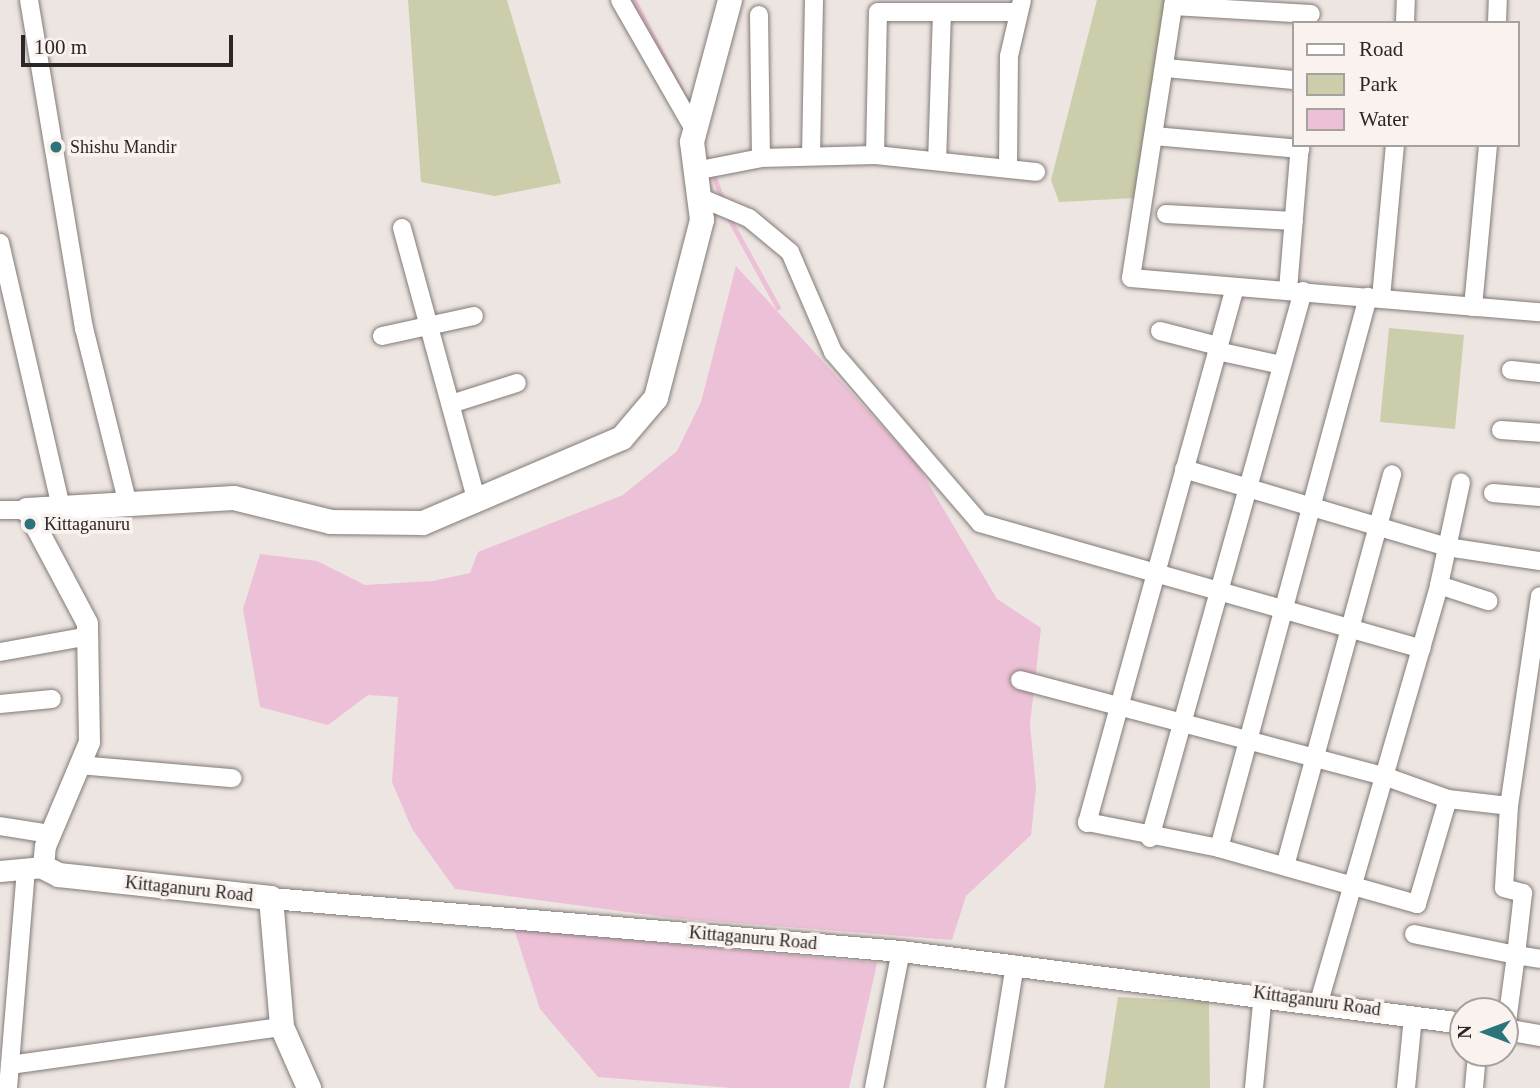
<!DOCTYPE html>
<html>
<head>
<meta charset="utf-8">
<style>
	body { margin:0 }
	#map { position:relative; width:1540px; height:1088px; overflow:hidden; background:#ede5e1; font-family:"Times New Roman",serif }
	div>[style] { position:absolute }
	.green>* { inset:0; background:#cbcdab }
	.water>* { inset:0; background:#ecc0d6 }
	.stream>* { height:4.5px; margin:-2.25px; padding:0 2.25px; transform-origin:2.25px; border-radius:2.25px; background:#ecc0d6 }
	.roads { filter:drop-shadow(0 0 2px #817a77) drop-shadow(0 0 2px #817a77) }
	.minor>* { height:18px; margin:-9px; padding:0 9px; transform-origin:9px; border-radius:9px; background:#fff }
	.tertiary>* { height:21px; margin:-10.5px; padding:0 10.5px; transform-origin:10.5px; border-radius:10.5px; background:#fff }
	.secondary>* { height:24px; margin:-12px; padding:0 12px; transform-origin:12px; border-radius:12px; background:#fff }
	.dots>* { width:19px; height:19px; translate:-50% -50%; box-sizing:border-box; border:4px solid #faf2ee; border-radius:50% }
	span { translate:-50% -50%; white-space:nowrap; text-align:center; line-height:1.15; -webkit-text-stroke:7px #faf2ee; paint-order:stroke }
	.poi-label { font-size:18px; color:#2a2726 }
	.left { translate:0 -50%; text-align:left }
	.street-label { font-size:18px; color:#2a2726 }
	.legend { position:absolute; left:1292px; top:21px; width:228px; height:126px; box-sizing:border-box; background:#faf2ee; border:2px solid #a7a19e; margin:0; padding:9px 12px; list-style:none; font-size:21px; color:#2a2726 }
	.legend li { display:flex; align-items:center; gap:14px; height:35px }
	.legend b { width:35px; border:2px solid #a7a19e }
	.north { position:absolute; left:1449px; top:997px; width:70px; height:70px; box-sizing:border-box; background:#faf2ee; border:2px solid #a7a19e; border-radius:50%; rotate:270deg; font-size:19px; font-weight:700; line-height:28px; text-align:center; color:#2a2726 }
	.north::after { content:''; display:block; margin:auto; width:24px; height:32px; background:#2a747a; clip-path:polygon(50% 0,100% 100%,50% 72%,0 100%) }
	.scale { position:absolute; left:21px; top:35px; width:212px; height:32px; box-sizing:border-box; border:4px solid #2a2726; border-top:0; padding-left:9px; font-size:21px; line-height:24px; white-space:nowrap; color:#2a2726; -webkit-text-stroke:5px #faf2ee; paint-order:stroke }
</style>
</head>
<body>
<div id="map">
	<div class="green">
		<div style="clip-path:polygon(408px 0,507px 0,561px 183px,495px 196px,421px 182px)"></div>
		<div style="clip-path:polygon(1097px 0,1169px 0,1135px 198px,1059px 202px,1051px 180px)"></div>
		<div style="clip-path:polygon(1389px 328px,1464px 335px,1455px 429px,1380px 422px)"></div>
		<div style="clip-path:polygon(1118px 997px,1209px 1002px,1210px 1088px,1104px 1088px)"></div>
	</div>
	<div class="water">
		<div style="clip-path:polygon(736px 266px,918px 466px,997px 599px,1041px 628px,1030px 724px,1036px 788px,1031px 835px,966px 896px,952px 940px,672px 918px,455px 889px,412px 829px,392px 782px,398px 697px,368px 695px,328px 725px,260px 707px,243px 609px,260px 554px,317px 561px,365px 585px,433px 581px,470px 573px,478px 552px,623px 495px,677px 451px,701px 402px)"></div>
		<div style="clip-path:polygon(514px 929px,877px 963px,849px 1088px,732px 1088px,598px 1077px,540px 1009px)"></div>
	</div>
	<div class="stream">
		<div style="left:634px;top:0;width:112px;rotate:62.3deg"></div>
		<div style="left:713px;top:173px;width:30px;rotate:70deg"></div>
		<div style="left:728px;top:216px;width:104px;rotate:61.2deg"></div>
	</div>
	<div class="roads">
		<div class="minor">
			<div style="left:29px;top:0;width:333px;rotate:80.5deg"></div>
			<div style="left:84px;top:328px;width:181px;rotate:76deg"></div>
			<div style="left:620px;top:0;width:151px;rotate:60.2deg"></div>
			<div style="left:1174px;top:0;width:281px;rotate:98.8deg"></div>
			<div style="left:1131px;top:278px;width:410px;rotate:4.8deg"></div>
			<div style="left:1173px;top:6px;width:138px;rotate:3.3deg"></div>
			<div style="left:942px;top:12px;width:73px"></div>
			<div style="left:759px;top:15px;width:143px;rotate:89.2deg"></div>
			<div style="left:1405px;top:23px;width:23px;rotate:-88deg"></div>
			<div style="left:1497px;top:23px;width:23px;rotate:-88deg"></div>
			<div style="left:1166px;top:68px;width:128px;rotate:5.4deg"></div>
			<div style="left:1154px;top:136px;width:147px;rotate:5.1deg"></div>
			<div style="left:875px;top:155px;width:143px;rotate:-88.8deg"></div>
			<div style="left:878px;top:12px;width:64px"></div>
			<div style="left:942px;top:12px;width:147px;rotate:91.9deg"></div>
			<div style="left:811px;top:156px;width:156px;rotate:-88.9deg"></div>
			<div style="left:1008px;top:168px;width:112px;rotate:-89.5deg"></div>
			<div style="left:1009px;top:56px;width:57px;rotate:-76.9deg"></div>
			<div style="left:695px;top:171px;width:67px;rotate:-11.1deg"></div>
			<div style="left:761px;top:158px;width:114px;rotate:-1.5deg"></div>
			<div style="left:875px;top:155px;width:162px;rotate:6deg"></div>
			<div style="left:699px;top:197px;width:54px;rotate:22.8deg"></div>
			<div style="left:749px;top:218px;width:53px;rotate:39.7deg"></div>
			<div style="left:790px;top:252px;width:109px;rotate:66.7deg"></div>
			<div style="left:833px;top:352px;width:225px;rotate:49.3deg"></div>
			<div style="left:980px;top:523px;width:459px;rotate:15.9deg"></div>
			<div style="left:1166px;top:214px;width:128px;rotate:3.1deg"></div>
			<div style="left:402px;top:228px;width:284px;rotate:74.7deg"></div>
			<div style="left:0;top:243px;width:272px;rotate:77deg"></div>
			<div style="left:1288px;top:290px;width:145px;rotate:-85.3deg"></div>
			<div style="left:1381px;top:298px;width:154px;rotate:-84.8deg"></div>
			<div style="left:1473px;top:307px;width:163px;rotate:-84.7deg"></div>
			<div style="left:1160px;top:331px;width:60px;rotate:14.5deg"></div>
			<div style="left:382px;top:336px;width:94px;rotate:-12.3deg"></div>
			<div style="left:1217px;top:351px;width:66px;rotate:12.3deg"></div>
			<div style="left:1511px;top:370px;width:29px;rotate:6deg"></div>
			<div style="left:451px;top:404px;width:69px;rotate:-17.7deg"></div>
			<div style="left:1501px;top:430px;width:39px;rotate:4deg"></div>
			<div style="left:1184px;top:469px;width:274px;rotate:16.5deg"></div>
			<div style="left:1447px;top:547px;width:94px;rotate:8.6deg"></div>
			<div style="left:1493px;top:493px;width:47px;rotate:4.9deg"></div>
			<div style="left:0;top:510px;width:27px"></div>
			<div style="left:1439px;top:585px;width:52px;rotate:18.1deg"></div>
			<div style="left:0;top:652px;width:90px;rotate:-10.2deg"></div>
			<div style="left:1020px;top:680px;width:376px;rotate:14.8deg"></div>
			<div style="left:1384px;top:776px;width:68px;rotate:19.8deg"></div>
			<div style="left:1448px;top:799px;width:61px;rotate:6.5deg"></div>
			<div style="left:1509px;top:806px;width:82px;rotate:93.5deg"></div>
			<div style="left:1504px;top:888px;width:20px;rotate:15deg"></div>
			<div style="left:1523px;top:893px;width:62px;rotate:96.4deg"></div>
			<div style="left:1516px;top:955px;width:104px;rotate:-168.4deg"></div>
			<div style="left:0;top:704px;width:52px;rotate:-5.5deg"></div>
			<div style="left:79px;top:765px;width:154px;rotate:4.9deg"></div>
			<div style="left:1509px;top:806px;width:212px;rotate:-81.6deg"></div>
			<div style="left:1087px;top:822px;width:135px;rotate:11.1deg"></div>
			<div style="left:1219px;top:848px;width:206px;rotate:15.8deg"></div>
			<div style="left:1417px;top:904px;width:109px;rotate:-73.6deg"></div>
			<div style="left:1087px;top:823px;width:556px;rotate:-74.56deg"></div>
			<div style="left:0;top:826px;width:51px;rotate:9.1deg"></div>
			<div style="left:1150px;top:838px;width:568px;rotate:-74.37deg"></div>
			<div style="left:1219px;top:848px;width:571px;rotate:-74.87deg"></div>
			<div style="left:1285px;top:866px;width:406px;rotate:-74.7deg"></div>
			<div style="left:1319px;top:1002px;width:434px;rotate:-73.9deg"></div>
			<div style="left:1439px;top:585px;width:105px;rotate:-77.9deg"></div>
			<div style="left:1506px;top:1029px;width:75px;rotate:-82.3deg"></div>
			<div style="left:1516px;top:955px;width:24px;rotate:9deg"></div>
			<div style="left:10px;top:1065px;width:275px;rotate:-8deg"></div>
			<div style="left:8px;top:1088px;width:220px;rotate:-85.3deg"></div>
			<div style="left:874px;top:1088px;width:140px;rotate:-78.9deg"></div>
			<div style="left:995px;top:1088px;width:125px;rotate:-80.8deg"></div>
			<div style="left:1254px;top:1088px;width:95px;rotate:-84.6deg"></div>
			<div style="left:1406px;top:1088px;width:72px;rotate:-84.4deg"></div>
			<div style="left:1474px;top:1088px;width:35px;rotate:-85deg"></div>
		</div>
		<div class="tertiary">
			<div style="left:0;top:871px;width:43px;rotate:-5.3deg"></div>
			<div style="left:43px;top:867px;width:21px;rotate:-85deg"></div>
			<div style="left:45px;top:846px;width:113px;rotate:-67.1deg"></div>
			<div style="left:89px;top:742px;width:119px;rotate:-91deg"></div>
			<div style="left:87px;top:623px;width:128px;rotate:-118deg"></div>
			<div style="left:271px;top:898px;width:632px;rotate:4.81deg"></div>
			<div style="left:901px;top:951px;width:567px;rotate:7.3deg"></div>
			<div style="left:1505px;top:1029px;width:36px;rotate:10deg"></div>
		</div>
		<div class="secondary">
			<div style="left:27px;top:510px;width:207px;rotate:-3.3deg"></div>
			<div style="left:234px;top:498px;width:100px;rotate:13.9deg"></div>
			<div style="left:331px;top:522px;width:92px;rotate:0.6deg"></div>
			<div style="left:423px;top:523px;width:216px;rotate:-23.1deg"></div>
			<div style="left:622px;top:438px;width:52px;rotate:-49.6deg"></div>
			<div style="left:656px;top:398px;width:184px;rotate:-75.5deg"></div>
			<div style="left:702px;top:220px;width:79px;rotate:-97.3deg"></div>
			<div style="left:692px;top:142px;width:147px;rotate:-75deg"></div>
			<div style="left:43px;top:867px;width:18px;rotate:27deg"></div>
			<div style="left:59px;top:875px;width:213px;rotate:6.2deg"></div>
			<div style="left:271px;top:898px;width:129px;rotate:85.1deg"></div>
			<div style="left:282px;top:1027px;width:67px;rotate:66.1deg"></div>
		</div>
	</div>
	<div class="dots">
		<div style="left:56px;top:147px;background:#2a747a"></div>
		<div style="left:30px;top:524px;background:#2a747a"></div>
	</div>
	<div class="poi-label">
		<span class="left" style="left:70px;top:147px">Shishu Mandir</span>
		<span class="left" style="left:44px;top:524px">Kittaganuru</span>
	</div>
	<div class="street-label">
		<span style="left:189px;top:889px;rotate:6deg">Kittaganuru Road</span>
		<span style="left:753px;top:938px;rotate:5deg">Kittaganuru Road</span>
		<span style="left:1317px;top:1001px;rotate:8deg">Kittaganuru Road</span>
	</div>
	<ul class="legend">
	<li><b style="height:9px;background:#fff"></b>Road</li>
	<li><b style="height:19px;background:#cbcdab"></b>Park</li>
	<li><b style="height:19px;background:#ecc0d6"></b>Water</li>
	</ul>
	<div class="north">N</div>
	<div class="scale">100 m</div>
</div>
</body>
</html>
